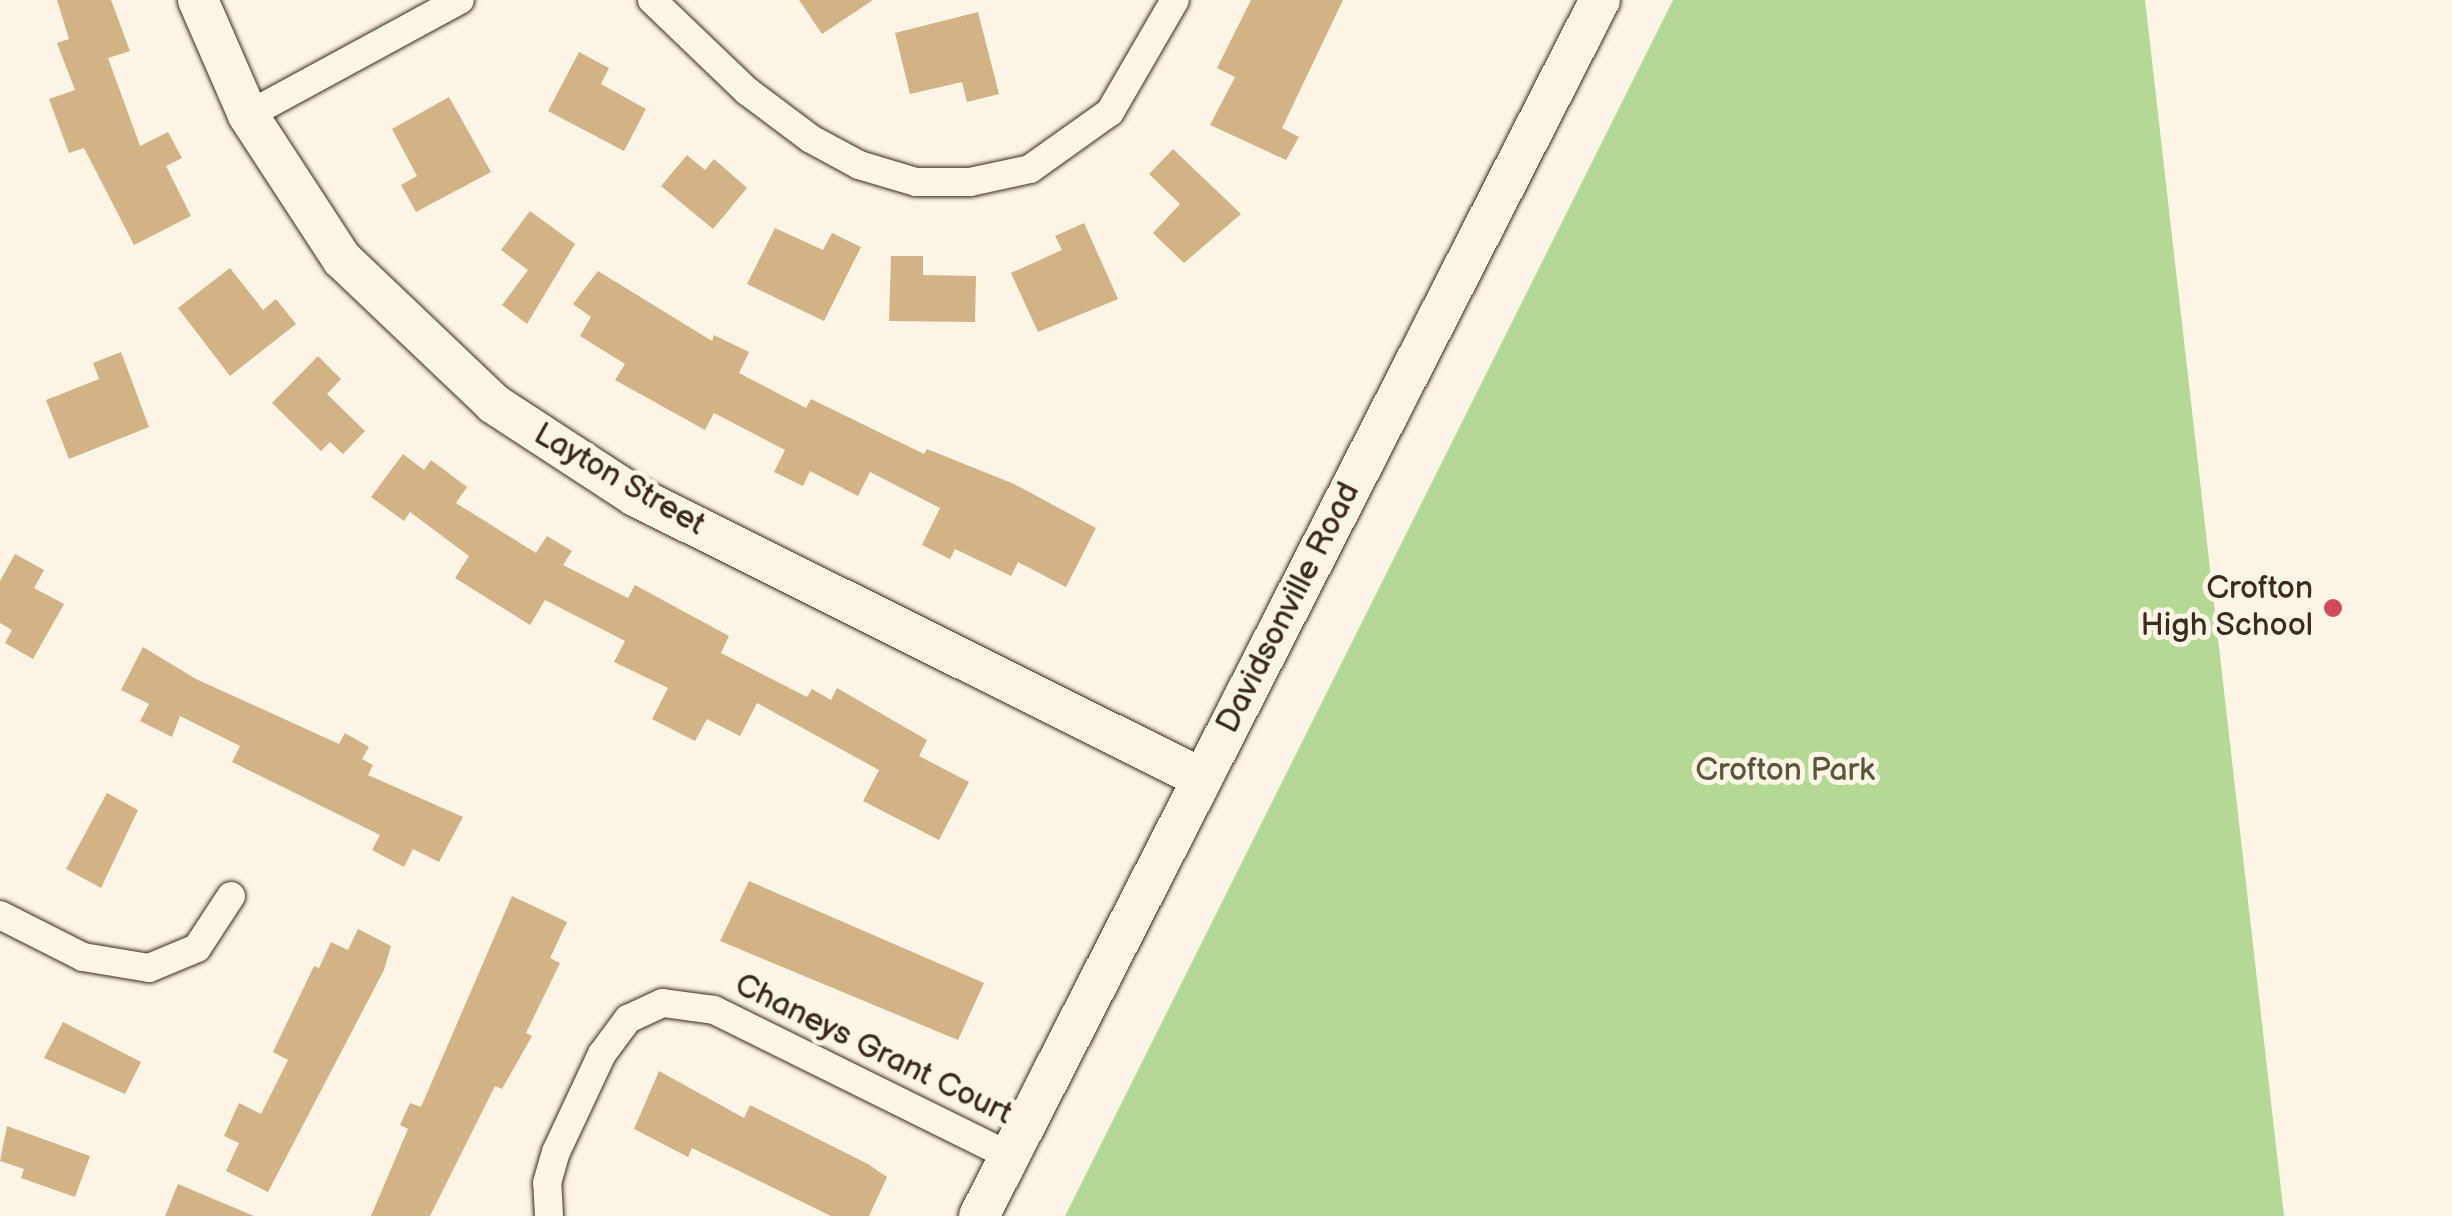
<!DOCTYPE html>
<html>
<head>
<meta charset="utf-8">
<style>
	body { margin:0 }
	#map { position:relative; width:2452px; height:1216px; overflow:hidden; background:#fcf5e5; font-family:"Balsamiq Sans",sans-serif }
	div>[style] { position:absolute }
	.green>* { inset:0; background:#b3d994 }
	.building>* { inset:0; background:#d3b286 }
	.roads { filter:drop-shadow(0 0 2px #3b2a1e) drop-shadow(0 0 2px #3b2a1e) }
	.street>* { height:28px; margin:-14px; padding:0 14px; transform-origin:14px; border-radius:14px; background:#fcf5e5 }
	.secondary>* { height:40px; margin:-20px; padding:0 20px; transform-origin:20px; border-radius:20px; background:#fcf5e5 }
	.dots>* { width:28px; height:28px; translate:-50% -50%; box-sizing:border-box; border:5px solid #fcf5e5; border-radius:50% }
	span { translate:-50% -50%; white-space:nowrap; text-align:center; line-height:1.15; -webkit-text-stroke:10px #fcf5e5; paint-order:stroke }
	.street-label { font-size:32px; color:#3b2a1e }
	.poi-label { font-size:32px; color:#3b2a1e }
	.right { translate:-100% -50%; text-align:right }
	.park-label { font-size:32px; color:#59563c }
</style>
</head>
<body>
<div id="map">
	<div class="green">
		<div style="clip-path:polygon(1673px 0,2145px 0,2284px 1216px,1065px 1216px)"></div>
	</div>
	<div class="building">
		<div style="clip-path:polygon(57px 0,111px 0,130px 51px,108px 58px,140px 146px,168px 132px,182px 158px,166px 166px,191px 216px,134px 245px,84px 148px,69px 153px,49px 99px,75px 90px,57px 43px,69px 39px)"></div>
		<div style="clip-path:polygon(799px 0,873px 0,822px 34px)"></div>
		<div style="clip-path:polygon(1251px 0,1343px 0,1282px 128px,1299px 137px,1286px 160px,1210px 125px,1235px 77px,1217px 68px)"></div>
		<div style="clip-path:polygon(978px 12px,999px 94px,967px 102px,962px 82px,910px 94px,895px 33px)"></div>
		<div style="clip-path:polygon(579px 52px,609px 68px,601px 84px,646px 109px,624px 151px,548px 111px)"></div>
		<div style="clip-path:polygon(449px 97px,491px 172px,416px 212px,401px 185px,417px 176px,392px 129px)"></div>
		<div style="clip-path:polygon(1173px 149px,1241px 214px,1184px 263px,1153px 233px,1180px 204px,1149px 174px)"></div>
		<div style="clip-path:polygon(687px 155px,705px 170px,714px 159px,747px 188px,713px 229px,661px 186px)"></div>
		<div style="clip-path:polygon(530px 211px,575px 244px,527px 324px,502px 305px,528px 270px,501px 250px)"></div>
		<div style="clip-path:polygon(1084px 223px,1118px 299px,1038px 332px,1011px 273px,1062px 250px,1055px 236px)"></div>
		<div style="clip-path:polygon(775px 228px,823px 250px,832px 233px,861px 247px,824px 321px,747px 284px)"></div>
		<div style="clip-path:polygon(891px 256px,923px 256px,923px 275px,976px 276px,975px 322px,889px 321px)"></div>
		<div style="clip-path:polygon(230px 268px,263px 310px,276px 299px,296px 324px,230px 376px,178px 308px)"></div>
		<div style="clip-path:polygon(598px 271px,712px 341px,714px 335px,749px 352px,739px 373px,806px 408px,811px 399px,924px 454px,927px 449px,1014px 484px,1096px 528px,1066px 587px,1018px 562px,1011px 576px,955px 549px,950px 559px,922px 545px,940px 508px,870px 472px,858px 496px,810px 471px,803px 486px,774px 472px,785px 450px,714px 413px,705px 430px,615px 380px,625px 364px,580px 336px,591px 317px,573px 304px)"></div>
		<div style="clip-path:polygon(121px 352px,149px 427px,69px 459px,46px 400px,99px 379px,93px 363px)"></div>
		<div style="clip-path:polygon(318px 356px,341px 379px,327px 394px,365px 431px,343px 454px,330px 442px,321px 451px,272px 403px)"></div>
		<div style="clip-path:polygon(403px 454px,424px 470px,431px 460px,467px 487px,456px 503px,536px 553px,547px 536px,572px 551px,563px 565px,628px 598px,635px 585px,729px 636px,721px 653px,807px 697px,812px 689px,831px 700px,837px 688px,927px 740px,919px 756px,969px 782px,939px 840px,863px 801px,879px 770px,757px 703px,740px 736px,707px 719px,695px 741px,652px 719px,668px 688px,614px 662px,625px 641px,545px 600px,530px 625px,455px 578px,469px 556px,410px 512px,404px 521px,371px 497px)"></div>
		<div style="clip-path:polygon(15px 554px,44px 570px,34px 588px,64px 604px,33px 659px,5px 643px,12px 630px,0 623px,0 581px)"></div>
		<div style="clip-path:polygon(143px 647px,196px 679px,339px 744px,345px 733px,369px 747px,362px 759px,373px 765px,368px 775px,463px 817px,439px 862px,413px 849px,404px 867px,372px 850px,380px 835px,232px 762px,240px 746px,180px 716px,172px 737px,140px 721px,149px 704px,121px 690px)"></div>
		<div style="clip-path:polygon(107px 793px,138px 810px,101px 888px,66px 869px)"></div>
		<div style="clip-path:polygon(749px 881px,984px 983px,958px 1040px,720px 941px)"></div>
		<div style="clip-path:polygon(512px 896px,567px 922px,550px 958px,560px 963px,526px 1033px,532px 1036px,502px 1089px,495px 1086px,430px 1216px,371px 1216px,408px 1129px,400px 1125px,410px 1103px,421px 1107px)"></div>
		<div style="clip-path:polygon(358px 929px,391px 946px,384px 970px,268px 1192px,226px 1171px,239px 1143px,224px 1136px,239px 1103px,261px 1114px,288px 1060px,273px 1052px,314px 966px,319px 968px,331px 942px,348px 950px)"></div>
		<div style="clip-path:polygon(63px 1022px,141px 1062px,125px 1094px,44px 1058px)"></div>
		<div style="clip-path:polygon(659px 1071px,744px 1118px,750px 1105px,868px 1164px,887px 1177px,869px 1216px,831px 1216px,692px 1148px,688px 1157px,634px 1129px)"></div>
		<div style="clip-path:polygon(7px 1126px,90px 1156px,75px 1197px,21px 1178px,24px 1169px,0 1161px)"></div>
		<div style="clip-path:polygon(178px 1184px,254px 1216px,165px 1216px)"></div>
	</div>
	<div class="roads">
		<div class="street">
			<div style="left:652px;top:0;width:132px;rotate:43.8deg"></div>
			<div style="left:747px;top:91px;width:80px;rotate:36.9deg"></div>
			<div style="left:811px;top:139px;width:55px;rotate:28.4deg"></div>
			<div style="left:859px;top:165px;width:59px;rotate:16.6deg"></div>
			<div style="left:916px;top:182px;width:54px"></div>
			<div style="left:970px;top:182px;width:61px;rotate:-12.2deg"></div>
			<div style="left:1030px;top:169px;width:98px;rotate:-35.5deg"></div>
			<div style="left:1110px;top:112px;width:129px;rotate:-59.9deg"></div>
			<div style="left:248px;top:115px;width:241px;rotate:-28.5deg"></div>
			<div style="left:0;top:915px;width:93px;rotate:26.8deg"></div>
			<div style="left:83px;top:957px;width:67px;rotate:9.5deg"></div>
			<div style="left:149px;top:968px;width:52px;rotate:-22.6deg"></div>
			<div style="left:197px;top:948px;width:62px;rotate:-56.8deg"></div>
			<div style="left:549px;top:1216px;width:33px;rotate:-93deg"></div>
			<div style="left:547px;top:1183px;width:32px;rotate:-74deg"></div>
			<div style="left:556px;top:1152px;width:108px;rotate:-64.9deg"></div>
			<div style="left:602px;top:1054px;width:44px;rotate:-53.4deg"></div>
			<div style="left:628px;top:1019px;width:38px;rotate:-25deg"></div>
			<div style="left:663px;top:1003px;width:51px;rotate:7.8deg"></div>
			<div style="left:714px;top:1010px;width:330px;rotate:26.3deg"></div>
		</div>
		<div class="secondary">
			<div style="left:198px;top:0;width:125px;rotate:66.5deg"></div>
			<div style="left:248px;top:115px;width:172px;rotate:56.9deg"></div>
			<div style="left:342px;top:259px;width:210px;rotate:43.6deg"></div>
			<div style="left:494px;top:404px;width:168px;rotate:33.1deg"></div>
			<div style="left:635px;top:496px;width:632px;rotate:26.48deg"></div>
			<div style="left:979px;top:1216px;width:1365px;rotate:-62.95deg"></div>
		</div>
	</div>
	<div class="dots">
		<div style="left:2333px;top:608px;background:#d1495b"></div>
	</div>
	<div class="street-label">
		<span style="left:619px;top:480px;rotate:30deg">Layton Street</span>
		<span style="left:1289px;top:608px;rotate:-63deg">Davidsonville Road</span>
		<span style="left:873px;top:1050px;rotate:26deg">Chaneys Grant Court</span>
	</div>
	<div class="poi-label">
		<span class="right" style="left:2313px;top:608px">Crofton<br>High School</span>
	</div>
	<div class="park-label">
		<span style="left:1785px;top:771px">Crofton Park</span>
	</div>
</div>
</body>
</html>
